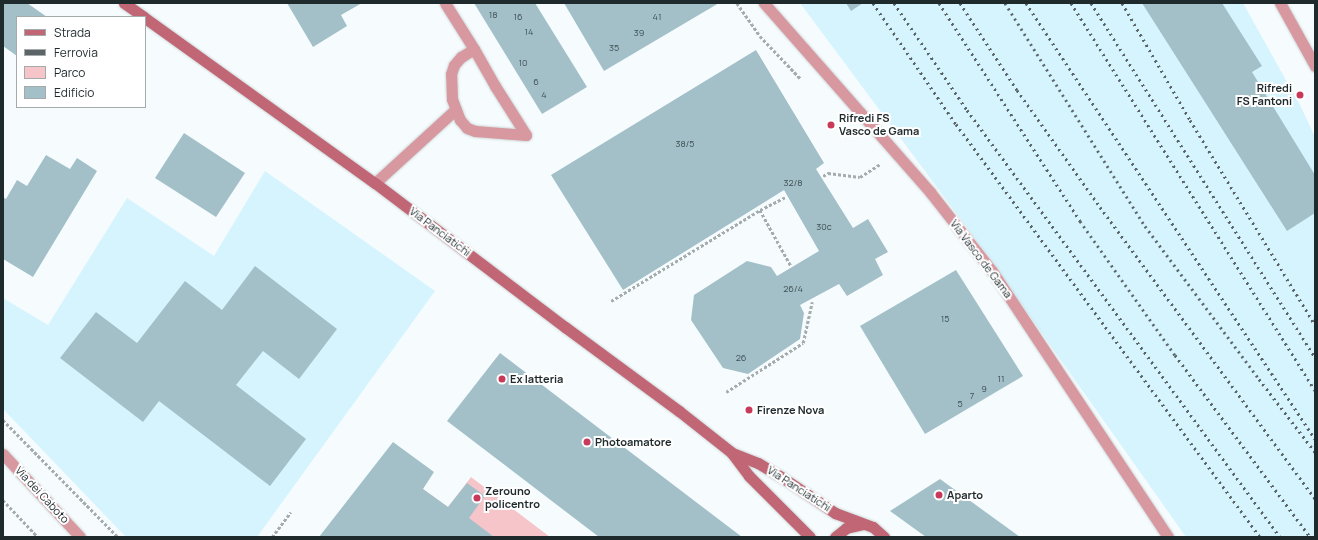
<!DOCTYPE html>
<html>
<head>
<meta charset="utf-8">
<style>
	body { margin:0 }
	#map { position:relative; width:1318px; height:540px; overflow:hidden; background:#f6fcfe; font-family:Manrope,sans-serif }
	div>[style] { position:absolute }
	.built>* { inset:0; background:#d5f4fe }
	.green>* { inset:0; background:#f6c5ca }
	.building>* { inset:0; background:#a3c0c9 }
	.path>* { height:2.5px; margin-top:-1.25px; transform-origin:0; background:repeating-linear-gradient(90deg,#a4acae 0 3px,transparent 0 5px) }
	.roads { filter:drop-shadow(0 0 1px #cfd6d8) drop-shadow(0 0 1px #cfd6d8) }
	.minor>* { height:11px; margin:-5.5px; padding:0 5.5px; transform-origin:5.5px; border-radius:5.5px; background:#d898a0 }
	.secondary>* { height:11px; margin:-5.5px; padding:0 5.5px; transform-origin:5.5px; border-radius:5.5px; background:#c16674 }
	.rail>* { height:3px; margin-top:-1.5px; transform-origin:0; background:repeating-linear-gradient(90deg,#5b6467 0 2px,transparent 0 6px) }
	.dots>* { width:11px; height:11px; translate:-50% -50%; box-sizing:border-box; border:2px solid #fff; border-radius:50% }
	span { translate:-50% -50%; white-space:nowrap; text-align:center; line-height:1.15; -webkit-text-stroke:4px #fff; paint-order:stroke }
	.number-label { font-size:9px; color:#405054 }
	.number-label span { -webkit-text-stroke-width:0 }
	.poi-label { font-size:11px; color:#1f2a2d; font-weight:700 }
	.right { translate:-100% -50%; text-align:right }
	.left { translate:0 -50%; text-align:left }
	.street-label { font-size:11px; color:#1f2a2d }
	.frame { position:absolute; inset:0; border:4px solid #1f2a2d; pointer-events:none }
	.legend { position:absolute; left:16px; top:16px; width:130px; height:92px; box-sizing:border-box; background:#fff; border:1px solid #a5aaab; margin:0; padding:5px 7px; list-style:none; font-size:12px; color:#1f2a2d }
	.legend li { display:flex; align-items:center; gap:8px; height:20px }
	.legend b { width:20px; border:1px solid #a5aaab }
</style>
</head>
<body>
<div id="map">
	<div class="built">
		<div style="clip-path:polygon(800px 3px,1243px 3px,1301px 107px,1315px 137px,1315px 537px,1186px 537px,968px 229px)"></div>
		<div style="clip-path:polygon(265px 171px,435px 291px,257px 537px,126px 537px,3px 409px,3px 298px,48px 325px,127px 198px,214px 256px)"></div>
	</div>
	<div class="green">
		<div style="clip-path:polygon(471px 477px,550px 537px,374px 537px,423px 489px,448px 507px)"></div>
	</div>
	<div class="building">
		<div style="clip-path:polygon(3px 3px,27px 3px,47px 17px,17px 17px,17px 56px,3px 46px)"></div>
		<div style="clip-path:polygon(287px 3px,362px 3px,341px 15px,347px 26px,313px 47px)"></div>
		<div style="clip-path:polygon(474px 3px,535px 3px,587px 87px,542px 114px)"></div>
		<div style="clip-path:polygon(564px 3px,719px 3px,604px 71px)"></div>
		<div style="clip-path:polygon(846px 3px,863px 3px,851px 11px)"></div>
		<div style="clip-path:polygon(1142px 3px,1222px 3px,1262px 66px,1252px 72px,1315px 175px,1315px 213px,1287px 231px)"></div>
		<div style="clip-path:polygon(756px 50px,824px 163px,816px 169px,853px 228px,868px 219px,888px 252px,875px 259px,883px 275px,847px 296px,839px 284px,800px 305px,804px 313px,800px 339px,748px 374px,723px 368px,691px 320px,694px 295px,747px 261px,771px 267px,777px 276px,819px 251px,784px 190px,623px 290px,551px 175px)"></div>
		<div style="clip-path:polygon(184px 133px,245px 173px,216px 217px,155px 178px)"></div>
		<div style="clip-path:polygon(46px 155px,70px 169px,77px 158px,97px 171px,33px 277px,3px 259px,3px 197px,6px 199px,17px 180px,27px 186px)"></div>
		<div style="clip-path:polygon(255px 266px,337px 329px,299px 379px,263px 351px,236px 385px,306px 439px,270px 486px,159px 401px,143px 422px,60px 358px,96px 312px,137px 343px,185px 281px,222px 310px)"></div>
		<div style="clip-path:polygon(956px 270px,1023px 376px,925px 434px,860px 326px)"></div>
		<div style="clip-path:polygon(500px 353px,742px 537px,599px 537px,447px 421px)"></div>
		<div style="clip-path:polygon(393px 442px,434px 472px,423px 489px,448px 507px,467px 483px,485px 496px,469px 518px,494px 537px,319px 537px)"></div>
		<div style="clip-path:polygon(940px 479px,1020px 537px,926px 537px,890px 511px)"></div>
	</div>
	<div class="path">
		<div style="left:737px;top:3px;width:40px;rotate:55.1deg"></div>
		<div style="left:760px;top:36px;width:59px;rotate:46.4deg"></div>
		<div style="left:823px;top:176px;width:6px;rotate:-31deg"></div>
		<div style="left:828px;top:173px;width:32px;rotate:7deg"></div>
		<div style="left:860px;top:177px;width:24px;rotate:-33deg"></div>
		<div style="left:760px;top:210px;width:64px;rotate:61deg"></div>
		<div style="left:611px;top:301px;width:175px;rotate:-31.4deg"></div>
		<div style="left:760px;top:210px;width:28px;rotate:-27deg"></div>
		<div style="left:726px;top:392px;width:91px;rotate:-32.5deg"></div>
		<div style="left:803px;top:343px;width:42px;rotate:-77.6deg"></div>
		<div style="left:3px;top:420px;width:164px;rotate:45.5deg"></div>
		<div style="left:3px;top:500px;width:51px;rotate:46.6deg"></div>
		<div style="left:272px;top:537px;width:31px;rotate:-53deg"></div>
	</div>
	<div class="roads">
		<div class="minor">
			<div style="left:445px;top:3px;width:54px;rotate:57.8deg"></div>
			<div style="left:764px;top:3px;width:252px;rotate:48.7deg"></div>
			<div style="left:930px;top:192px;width:100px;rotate:51.9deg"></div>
			<div style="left:992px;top:271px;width:319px;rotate:56.5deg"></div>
			<div style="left:1280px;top:3px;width:72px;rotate:60.9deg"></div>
			<div style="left:474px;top:49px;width:43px;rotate:60.4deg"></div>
			<div style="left:495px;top:86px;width:58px;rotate:57.7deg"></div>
			<div style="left:526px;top:135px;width:51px;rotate:-175.5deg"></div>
			<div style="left:475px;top:131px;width:9px;rotate:-159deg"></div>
			<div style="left:467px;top:128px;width:11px;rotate:-131deg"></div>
			<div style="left:460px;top:120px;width:22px;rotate:-111deg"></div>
			<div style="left:452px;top:99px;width:25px;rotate:-92deg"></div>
			<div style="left:451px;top:74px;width:9px;rotate:-72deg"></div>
			<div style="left:454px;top:65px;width:11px;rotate:-49deg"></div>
			<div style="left:461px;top:57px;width:15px;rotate:-32deg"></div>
			<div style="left:375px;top:183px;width:108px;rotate:-42.4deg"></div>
			<div style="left:3px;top:454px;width:113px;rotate:47.1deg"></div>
		</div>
		<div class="secondary">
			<div style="left:124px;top:3px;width:24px;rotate:35deg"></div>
			<div style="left:145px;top:18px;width:283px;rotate:35.7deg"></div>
			<div style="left:375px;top:183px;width:238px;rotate:37.2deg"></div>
			<div style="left:565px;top:327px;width:142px;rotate:36.4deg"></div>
			<div style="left:679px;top:411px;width:66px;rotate:38.3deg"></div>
			<div style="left:731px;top:452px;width:30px;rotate:53deg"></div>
			<div style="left:749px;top:476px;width:86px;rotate:45deg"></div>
			<div style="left:732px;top:453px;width:28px;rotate:21deg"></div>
			<div style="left:758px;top:463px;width:29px;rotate:31deg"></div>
			<div style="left:783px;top:478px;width:63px;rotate:33.9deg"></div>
			<div style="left:835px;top:513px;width:40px;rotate:20.2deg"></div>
			<div style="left:873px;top:527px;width:15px;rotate:42deg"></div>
			<div style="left:835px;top:537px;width:14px;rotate:-39deg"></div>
			<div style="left:846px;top:528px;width:17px;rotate:-13deg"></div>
		</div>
	</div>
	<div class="rail">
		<div style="left:873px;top:3px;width:147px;rotate:55.6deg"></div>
		<div style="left:956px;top:124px;width:513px;rotate:53.64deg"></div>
		<div style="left:894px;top:3px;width:130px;rotate:55.7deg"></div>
		<div style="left:967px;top:110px;width:529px;rotate:53.76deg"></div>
		<div style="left:939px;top:3px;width:260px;rotate:57.1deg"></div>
		<div style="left:1080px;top:221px;width:164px;rotate:54.7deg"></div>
		<div style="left:1175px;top:355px;width:227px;rotate:53.4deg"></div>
		<div style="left:960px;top:3px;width:104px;rotate:56.8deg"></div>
		<div style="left:1017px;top:90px;width:143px;rotate:54.6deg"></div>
		<div style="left:1100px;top:207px;width:363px;rotate:53.6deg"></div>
		<div style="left:1005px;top:3px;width:263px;rotate:57.9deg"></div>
		<div style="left:1145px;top:226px;width:191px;rotate:53.3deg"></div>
		<div style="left:1259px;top:379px;width:92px;rotate:52.5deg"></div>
		<div style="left:1026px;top:3px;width:523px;rotate:56.46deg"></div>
		<div style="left:1071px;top:3px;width:458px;rotate:57.8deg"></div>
		<div style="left:1091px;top:3px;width:420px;rotate:57.7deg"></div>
		<div style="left:1122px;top:3px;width:135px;rotate:59.8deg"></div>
		<div style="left:1190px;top:120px;width:240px;rotate:58.6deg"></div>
	</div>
	<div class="dots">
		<div style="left:1300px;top:95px;background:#c9395a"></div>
		<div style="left:831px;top:125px;background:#c9395a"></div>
		<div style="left:502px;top:379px;background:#c9395a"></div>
		<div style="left:749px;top:410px;background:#c9395a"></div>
		<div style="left:587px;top:442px;background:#c9395a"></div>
		<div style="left:939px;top:495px;background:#c9395a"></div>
		<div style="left:477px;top:498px;background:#c9395a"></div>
	</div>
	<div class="number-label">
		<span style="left:493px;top:15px">18</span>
		<span style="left:518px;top:17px">16</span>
		<span style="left:657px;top:17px">41</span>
		<span style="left:529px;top:32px">14</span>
		<span style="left:639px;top:33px">39</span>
		<span style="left:614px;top:48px">35</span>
		<span style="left:523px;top:63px">10</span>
		<span style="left:536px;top:82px">6</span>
		<span style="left:544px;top:95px">4</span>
		<span style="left:685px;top:144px">38/5</span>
		<span style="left:793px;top:183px">32/8</span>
		<span style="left:824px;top:227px">30c</span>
		<span style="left:793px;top:289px">26/4</span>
		<span style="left:945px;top:319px">15</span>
		<span style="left:741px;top:358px">26</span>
		<span style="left:1001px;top:379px">11</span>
		<span style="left:984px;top:389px">9</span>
		<span style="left:972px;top:396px">7</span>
		<span style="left:960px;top:404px">5</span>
	</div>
	<div class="poi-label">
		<span class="right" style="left:1292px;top:95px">Rifredi<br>FS Fantoni</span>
		<span class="left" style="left:839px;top:125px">Rifredi FS<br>Vasco de Gama</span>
		<span class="left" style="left:510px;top:379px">Ex latteria</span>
		<span class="left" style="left:757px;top:410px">Firenze Nova</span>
		<span class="left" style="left:595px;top:442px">Photoamatore</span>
		<span class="left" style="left:485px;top:498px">Zerouno<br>policentro</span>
		<span class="left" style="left:947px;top:495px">Aparto</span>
	</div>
	<div class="street-label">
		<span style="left:440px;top:232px;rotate:37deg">Via Panciatichi</span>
		<span style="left:981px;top:259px;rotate:53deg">Via Vasco de Gama</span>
		<span style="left:799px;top:489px;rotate:33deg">Via Panciatichi</span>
		<span style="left:42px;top:495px;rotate:47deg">Via dei Caboto</span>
	</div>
	<div class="frame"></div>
	<ul class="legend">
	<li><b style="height:5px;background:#c16674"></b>Strada</li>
	<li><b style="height:5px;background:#5b6467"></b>Ferrovia</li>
	<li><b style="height:11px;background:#f6c5ca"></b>Parco</li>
	<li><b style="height:11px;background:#a3c0c9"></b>Edificio</li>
	</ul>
</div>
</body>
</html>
